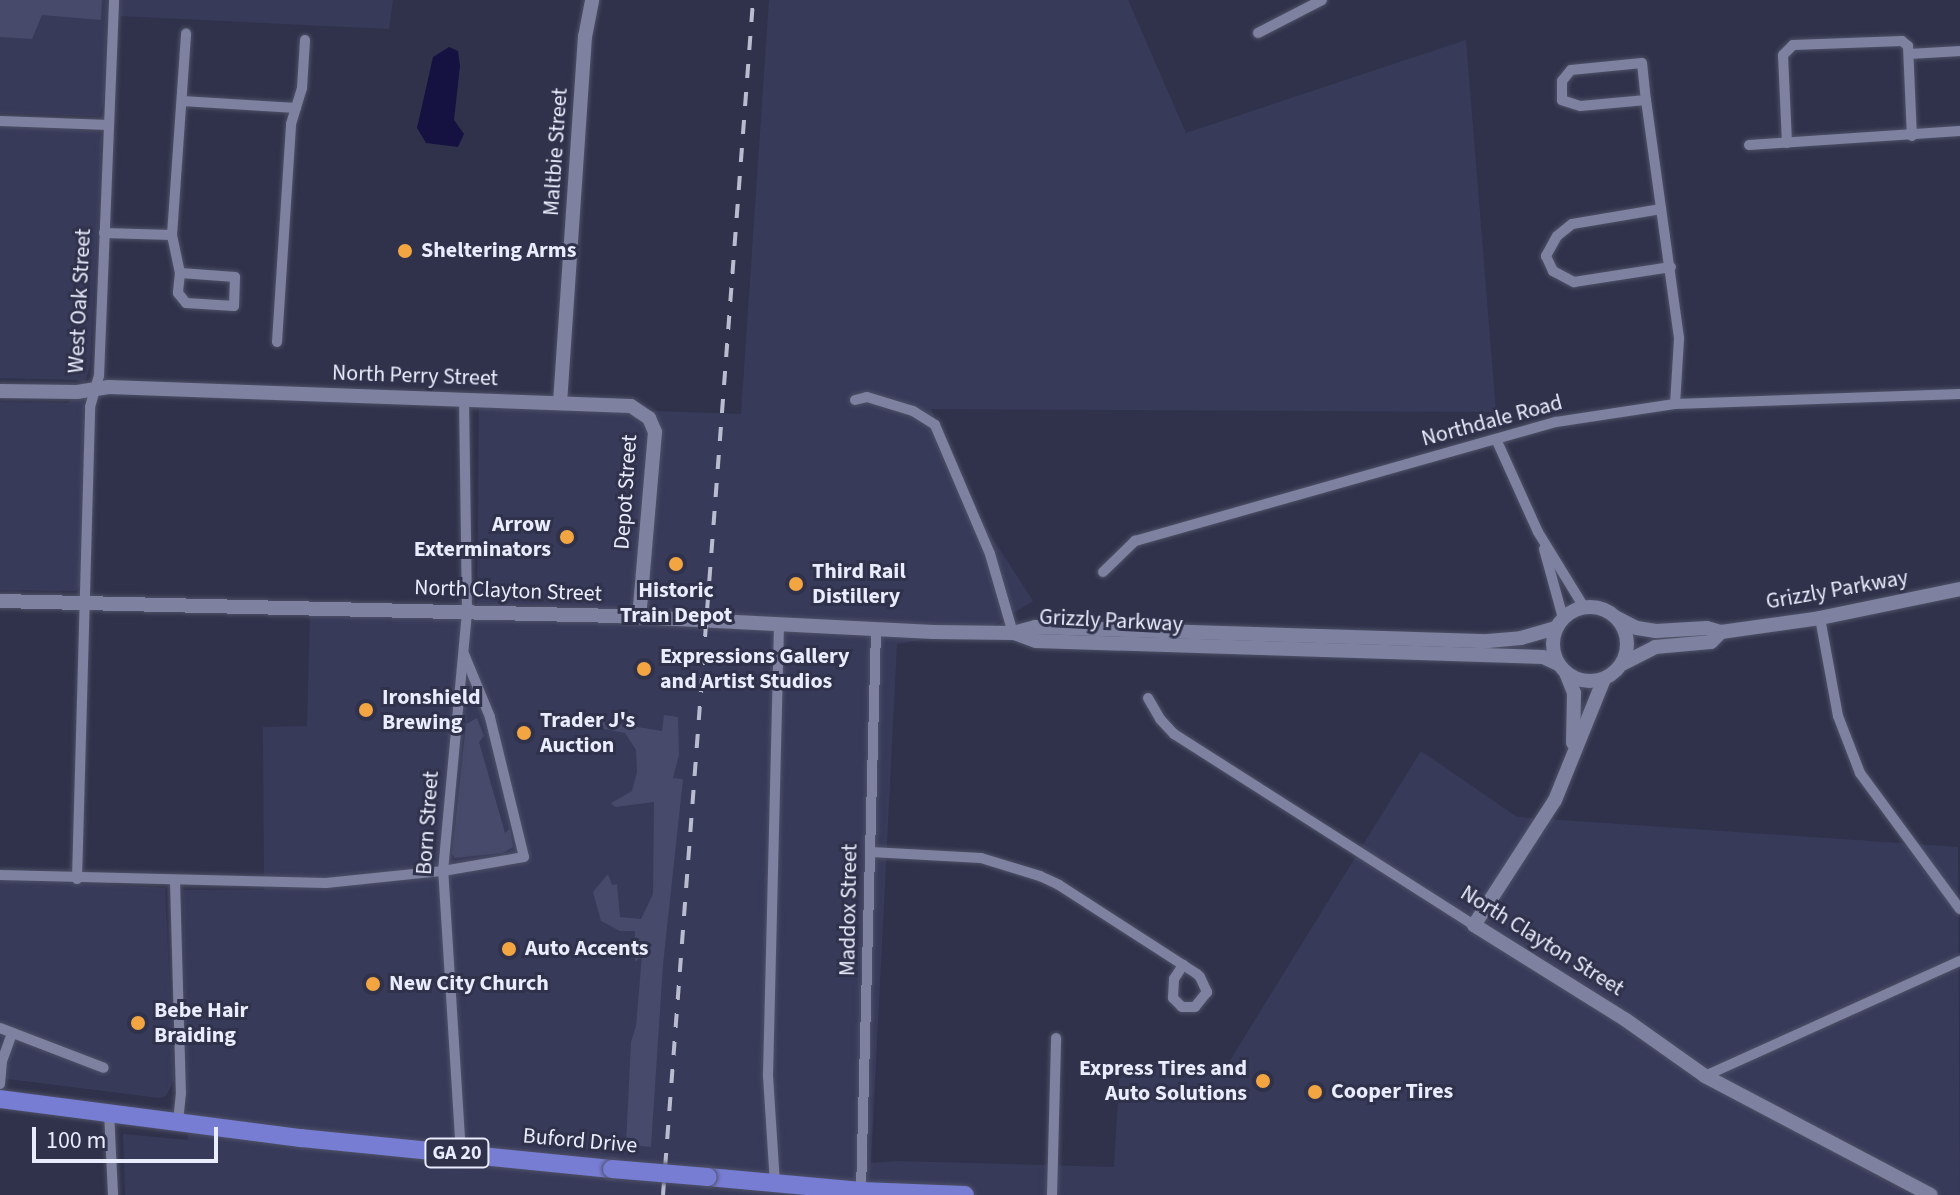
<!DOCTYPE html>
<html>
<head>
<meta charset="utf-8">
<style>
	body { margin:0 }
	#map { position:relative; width:1960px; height:1195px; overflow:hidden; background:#30324b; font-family:"Source Sans 3",sans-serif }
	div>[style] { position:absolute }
	.built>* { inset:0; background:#383a5a }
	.green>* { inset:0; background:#474a6a }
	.water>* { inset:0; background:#151241 }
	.roads { filter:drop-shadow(0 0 2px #4e5166) drop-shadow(0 0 2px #4e5166) }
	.street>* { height:10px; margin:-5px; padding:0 5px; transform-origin:5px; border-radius:5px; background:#7e82a0 }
	.secondary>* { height:14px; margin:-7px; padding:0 7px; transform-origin:7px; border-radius:7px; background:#7e82a0 }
	.secondary>.ring { margin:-7px; padding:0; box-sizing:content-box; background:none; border:14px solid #7e82a0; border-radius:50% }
	.highway>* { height:18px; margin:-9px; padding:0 9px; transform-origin:9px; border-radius:9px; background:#787dd4 }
	.rail>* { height:4px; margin-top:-2px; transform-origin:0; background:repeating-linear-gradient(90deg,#b9bcce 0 14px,transparent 0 28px) }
	.bridges { filter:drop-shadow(0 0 2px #4e5166) drop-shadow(0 0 2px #4e5166) }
	.highway-bridge>* { height:18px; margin:-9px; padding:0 9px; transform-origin:9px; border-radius:9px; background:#787dd4 }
	.dots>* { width:22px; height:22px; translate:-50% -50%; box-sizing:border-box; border:4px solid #30324b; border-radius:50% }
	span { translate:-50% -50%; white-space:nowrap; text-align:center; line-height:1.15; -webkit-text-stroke:6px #30324b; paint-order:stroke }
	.shield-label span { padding:2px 6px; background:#30324b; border:2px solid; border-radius:6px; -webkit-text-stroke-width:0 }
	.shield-label { font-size:20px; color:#e9ecfc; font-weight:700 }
	.street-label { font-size:22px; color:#e9ecfc }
	.poi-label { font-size:22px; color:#e9ecfc; font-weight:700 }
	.left { translate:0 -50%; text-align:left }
	.right { translate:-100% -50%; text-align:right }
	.scale { position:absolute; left:32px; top:1127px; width:186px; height:36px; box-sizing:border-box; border:4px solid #e9ecfc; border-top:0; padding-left:10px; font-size:24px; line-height:28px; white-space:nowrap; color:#e9ecfc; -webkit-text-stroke:6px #30324b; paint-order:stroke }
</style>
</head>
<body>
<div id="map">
	<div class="built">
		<div style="clip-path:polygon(0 0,107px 0,104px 102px,99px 116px,0 113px)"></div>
		<div style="clip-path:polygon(121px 0,393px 0,389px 29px,120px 16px)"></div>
		<div style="clip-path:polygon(769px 0,1128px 0,1186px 133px,1466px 40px,1496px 412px,931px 409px,970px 503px,1033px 601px,989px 628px,897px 644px,871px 1163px,896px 1161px,1114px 1167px,1120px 1066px,1229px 1062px,1421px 751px,1517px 817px,1958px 847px,1960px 1195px,125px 1195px,123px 1134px,188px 1140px,183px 890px,264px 890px,263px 727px,307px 726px,310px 614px,477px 613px,479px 405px,741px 414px)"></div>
		<div style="clip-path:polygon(0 125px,97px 131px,102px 137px,90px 366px,84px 384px,77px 380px,0 378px)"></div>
		<div style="clip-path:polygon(71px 398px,82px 399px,84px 405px,80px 586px,75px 591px,0 590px,0 402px,69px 403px)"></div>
		<div style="clip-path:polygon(0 879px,165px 888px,174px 1080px,166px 1096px,160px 1098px,0 1078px)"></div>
	</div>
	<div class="green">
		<div style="clip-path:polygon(0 0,102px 0,101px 20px,42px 15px,32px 39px,0 37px)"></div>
		<div style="clip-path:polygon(664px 715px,678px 717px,679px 755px,673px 778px,683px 779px,663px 965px,651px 1147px,626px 1144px,631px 1042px,636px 1026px,642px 955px,635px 962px,635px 931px,620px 931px,601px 921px,593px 892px,608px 874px,612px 885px,617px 884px,620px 917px,641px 919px,653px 894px,654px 802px,615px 807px,611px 803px,632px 791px,637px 772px,636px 750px,625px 733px,604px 729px,601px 721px,662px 731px)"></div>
		<div style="clip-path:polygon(477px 718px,484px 736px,479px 742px,505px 833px,510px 829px,513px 847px,503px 853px,455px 858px,452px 854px,466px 724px)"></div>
	</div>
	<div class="water">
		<div style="clip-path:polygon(449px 47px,458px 51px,460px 66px,454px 120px,464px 134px,458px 147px,426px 143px,417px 128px,433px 57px)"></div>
	</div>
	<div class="roads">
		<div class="street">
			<div style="left:1258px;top:33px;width:72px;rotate:-27.3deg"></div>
			<div style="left:1910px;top:54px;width:50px;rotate:-3.4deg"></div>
			<div style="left:1642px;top:63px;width:37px;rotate:84deg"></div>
			<div style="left:1646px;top:100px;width:66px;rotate:174.8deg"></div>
			<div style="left:1580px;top:106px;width:19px;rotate:-162deg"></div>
			<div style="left:1562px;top:100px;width:19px;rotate:-90deg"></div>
			<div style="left:1562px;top:81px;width:14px;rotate:-51deg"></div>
			<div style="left:1571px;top:70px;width:71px;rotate:-5.6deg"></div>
			<div style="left:1646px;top:100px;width:241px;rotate:82.1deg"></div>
			<div style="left:1679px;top:339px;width:65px;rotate:93.5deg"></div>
			<div style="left:182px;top:101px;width:114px;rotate:3.5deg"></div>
			<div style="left:0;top:121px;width:109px;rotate:2.1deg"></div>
			<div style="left:1787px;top:143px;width:88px;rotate:-92.6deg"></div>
			<div style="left:1783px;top:55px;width:14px;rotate:-45deg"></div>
			<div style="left:1793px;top:45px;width:109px;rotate:-2.1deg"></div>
			<div style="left:1902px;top:41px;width:8px;rotate:40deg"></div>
			<div style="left:1908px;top:46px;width:90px;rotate:87.5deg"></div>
			<div style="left:1749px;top:145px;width:211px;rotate:-3.8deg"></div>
			<div style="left:1661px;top:209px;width:90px;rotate:170.4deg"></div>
			<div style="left:1572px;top:224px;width:19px;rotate:141deg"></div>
			<div style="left:1557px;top:236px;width:23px;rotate:119deg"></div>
			<div style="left:1546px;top:256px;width:17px;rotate:65deg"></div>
			<div style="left:1553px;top:271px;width:24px;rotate:28deg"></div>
			<div style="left:1574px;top:282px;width:98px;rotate:-8.8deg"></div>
			<div style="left:104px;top:233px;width:68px;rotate:1.7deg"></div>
			<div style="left:180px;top:273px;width:20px;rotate:96deg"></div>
			<div style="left:178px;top:293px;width:13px;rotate:51deg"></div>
			<div style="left:186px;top:303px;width:48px;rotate:3.6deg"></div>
			<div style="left:234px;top:306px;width:29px;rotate:-88deg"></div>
			<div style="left:235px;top:277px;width:55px;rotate:-175.8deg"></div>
			<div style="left:180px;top:273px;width:39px;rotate:-102deg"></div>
			<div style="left:172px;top:235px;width:202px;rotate:-86deg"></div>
			<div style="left:277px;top:342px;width:218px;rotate:-86.3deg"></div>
			<div style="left:291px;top:124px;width:38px;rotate:-73deg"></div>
			<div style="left:302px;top:88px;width:48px;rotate:-86.4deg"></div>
			<div style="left:855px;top:400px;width:12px;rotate:-14deg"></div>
			<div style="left:867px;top:397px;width:48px;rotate:16.9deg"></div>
			<div style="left:913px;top:411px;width:26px;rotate:32deg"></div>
			<div style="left:935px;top:425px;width:140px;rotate:66.9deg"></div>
			<div style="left:990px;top:554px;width:82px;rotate:73.8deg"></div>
			<div style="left:1496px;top:439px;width:102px;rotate:65.7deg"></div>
			<div style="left:1538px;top:532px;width:88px;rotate:58.5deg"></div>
			<div style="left:1544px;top:549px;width:72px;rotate:74.6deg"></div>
			<div style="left:1103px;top:572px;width:45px;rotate:-44.1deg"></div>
			<div style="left:1135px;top:541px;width:437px;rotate:-15.8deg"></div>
			<div style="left:1556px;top:422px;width:120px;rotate:-8.6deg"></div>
			<div style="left:1675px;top:404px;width:285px;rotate:-2deg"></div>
			<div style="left:1820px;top:618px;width:100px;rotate:79.6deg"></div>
			<div style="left:1838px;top:716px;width:61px;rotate:68.9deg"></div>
			<div style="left:1860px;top:773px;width:169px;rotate:53.7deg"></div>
			<div style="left:1148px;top:698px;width:24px;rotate:60deg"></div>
			<div style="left:1160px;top:719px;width:21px;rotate:47deg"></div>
			<div style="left:1174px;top:734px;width:356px;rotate:32.5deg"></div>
			<div style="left:871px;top:852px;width:110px;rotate:3.1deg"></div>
			<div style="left:981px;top:858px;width:62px;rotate:17deg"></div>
			<div style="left:1040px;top:876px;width:21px;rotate:25deg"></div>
			<div style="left:1059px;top:885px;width:164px;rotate:32.8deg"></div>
			<div style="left:1197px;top:974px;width:4px;rotate:45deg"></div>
			<div style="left:1200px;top:977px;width:17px;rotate:65deg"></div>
			<div style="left:1207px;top:992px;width:19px;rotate:129deg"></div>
			<div style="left:1195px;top:1007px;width:13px;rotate:180deg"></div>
			<div style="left:1182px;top:1007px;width:13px;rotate:-135deg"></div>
			<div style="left:1173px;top:998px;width:19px;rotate:-87deg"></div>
			<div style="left:1174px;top:979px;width:17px;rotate:-57deg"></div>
			<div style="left:0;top:875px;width:326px;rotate:1.4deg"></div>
			<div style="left:326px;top:883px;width:118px;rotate:-5.9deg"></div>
			<div style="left:443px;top:871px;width:82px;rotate:-9.8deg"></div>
			<div style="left:524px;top:857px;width:144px;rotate:-103.7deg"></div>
			<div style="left:490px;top:717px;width:68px;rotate:-112.4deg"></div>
			<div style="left:77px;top:879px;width:472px;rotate:-88.4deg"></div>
			<div style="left:90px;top:407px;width:32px;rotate:-74deg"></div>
			<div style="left:99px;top:376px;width:376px;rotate:-87.7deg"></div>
			<div style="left:175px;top:881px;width:212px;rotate:88.4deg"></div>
			<div style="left:181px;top:1093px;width:28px;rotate:96deg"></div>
			<div style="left:0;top:1028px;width:111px;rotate:21deg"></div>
			<div style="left:1705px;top:1076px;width:280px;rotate:-24.3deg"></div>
			<div style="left:0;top:1084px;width:23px;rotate:-85deg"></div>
			<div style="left:2px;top:1061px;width:30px;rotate:-70deg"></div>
			<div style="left:109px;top:1112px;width:83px;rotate:87.2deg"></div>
			<div style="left:461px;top:1154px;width:284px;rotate:-93.6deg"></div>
			<div style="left:443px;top:871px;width:260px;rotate:-84.7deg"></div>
			<div style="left:467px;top:612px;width:213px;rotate:-90.8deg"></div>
			<div style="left:775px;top:1184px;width:109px;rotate:-93.7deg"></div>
			<div style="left:768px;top:1075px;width:449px;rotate:-88.6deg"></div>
			<div style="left:861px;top:1191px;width:561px;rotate:-88.47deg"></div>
			<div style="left:1052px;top:1195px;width:157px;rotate:-88.5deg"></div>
		</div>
		<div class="secondary">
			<div style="left:0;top:391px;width:77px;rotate:0.7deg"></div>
			<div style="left:77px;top:392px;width:32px;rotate:-9deg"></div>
			<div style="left:109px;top:387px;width:522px;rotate:2.08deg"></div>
			<div style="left:631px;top:406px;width:22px;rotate:34deg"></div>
			<div style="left:649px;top:418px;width:15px;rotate:67deg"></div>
			<div style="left:655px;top:432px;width:186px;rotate:94.9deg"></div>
			<div style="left:560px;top:403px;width:367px;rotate:-86.1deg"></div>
			<div style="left:585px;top:37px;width:38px;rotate:-79deg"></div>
			<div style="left:0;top:601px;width:617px;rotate:1.39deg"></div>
			<div style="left:617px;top:616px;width:317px;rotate:2.9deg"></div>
			<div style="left:934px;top:632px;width:79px;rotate:0.7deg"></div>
			<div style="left:1013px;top:633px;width:23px;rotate:-15deg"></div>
			<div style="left:1035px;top:627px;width:453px;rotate:1.8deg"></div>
			<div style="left:1488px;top:641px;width:33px;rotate:-5deg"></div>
			<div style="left:1521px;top:638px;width:36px;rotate:-16deg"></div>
			<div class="ring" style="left:1553px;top:607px;width:60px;height:60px"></div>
			<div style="left:1617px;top:618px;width:22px;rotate:27deg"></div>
			<div style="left:1637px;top:628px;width:19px;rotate:9deg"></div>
			<div style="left:1656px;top:631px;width:51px;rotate:-3.4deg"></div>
			<div style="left:1707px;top:628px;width:15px;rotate:16deg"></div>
			<div style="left:1721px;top:632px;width:100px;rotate:-8deg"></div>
			<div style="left:1820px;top:618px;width:143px;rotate:-11.7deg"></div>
			<div style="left:1014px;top:633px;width:23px;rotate:20deg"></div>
			<div style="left:1036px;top:641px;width:478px;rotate:1.8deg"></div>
			<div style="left:1514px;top:656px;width:29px;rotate:2deg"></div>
			<div style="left:1543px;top:657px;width:17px;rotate:25deg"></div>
			<div style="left:1622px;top:664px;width:37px;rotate:-27deg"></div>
			<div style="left:1655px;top:647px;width:56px;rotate:-5.1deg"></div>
			<div style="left:1711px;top:642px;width:14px;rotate:-45deg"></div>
			<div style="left:1566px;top:673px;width:22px;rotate:68deg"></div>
			<div style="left:1574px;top:693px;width:50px;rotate:91.1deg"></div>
			<div style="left:1604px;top:679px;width:131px;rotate:112deg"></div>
			<div style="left:1555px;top:800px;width:149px;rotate:122.9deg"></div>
			<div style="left:1474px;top:925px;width:179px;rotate:32deg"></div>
			<div style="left:1626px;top:1020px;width:97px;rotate:35.3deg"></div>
			<div style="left:1705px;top:1076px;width:255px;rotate:27.8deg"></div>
		</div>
		<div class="highway">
			<div style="left:0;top:1099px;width:304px;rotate:7.4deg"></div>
			<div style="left:301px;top:1138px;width:313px;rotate:5.7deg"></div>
			<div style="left:708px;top:1177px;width:154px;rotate:5.2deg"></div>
			<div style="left:861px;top:1191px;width:104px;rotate:2.2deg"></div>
		</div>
	</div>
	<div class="rail">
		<div style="left:663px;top:1195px;width:1198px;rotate:-85.69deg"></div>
	</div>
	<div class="bridges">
		<div class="highway-bridge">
			<div style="left:612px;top:1169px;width:96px;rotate:4.8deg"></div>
		</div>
	</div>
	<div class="dots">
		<div style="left:405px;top:251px;background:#f2a541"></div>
		<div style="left:567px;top:537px;background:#f2a541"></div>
		<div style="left:676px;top:564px;background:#f2a541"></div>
		<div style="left:796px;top:584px;background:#f2a541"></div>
		<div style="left:644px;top:669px;background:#f2a541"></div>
		<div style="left:366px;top:710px;background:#f2a541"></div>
		<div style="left:524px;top:733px;background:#f2a541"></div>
		<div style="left:509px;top:949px;background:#f2a541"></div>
		<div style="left:373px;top:984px;background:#f2a541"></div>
		<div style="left:138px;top:1023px;background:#f2a541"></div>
		<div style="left:1263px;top:1081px;background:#f2a541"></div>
		<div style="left:1315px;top:1092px;background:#f2a541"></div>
	</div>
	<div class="shield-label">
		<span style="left:457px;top:1153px">GA 20</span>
	</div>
	<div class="street-label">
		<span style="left:556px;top:152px;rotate:-86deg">Maltbie Street</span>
		<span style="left:80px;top:301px;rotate:-87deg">West Oak Street</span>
		<span style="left:415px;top:376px;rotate:2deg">North Perry Street</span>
		<span style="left:1492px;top:421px;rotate:-15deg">Northdale Road</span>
		<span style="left:626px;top:492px;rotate:-86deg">Depot Street</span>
		<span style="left:1837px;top:590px;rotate:-10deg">Grizzly Parkway</span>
		<span style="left:508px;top:591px;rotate:2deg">North Clayton Street</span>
		<span style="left:1111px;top:621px;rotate:3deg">Grizzly Parkway</span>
		<span style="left:428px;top:823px;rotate:-86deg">Born Street</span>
		<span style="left:849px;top:910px;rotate:-89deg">Maddox Street</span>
		<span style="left:1542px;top:941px;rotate:32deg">North Clayton Street</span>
		<span style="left:580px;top:1141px;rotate:5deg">Buford Drive</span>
	</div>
	<div class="poi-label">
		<span class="left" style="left:421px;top:251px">Sheltering Arms</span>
		<span class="right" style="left:551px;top:537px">Arrow<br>Exterminators</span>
		<span class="left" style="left:812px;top:584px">Third Rail<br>Distillery</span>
		<span style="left:676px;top:603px">Historic<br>Train Depot</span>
		<span class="left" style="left:660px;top:669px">Expressions Gallery<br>and Artist Studios</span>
		<span class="left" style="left:382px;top:710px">Ironshield<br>Brewing</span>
		<span class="left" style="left:540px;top:733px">Trader J's<br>Auction</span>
		<span class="left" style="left:525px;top:949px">Auto Accents</span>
		<span class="left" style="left:389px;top:984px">New City Church</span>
		<span class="left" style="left:154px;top:1023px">Bebe Hair<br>Braiding</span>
		<span class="right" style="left:1247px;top:1081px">Express Tires and<br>Auto Solutions</span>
		<span class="left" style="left:1331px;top:1092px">Cooper Tires</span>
	</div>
	<div class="scale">100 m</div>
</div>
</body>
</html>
